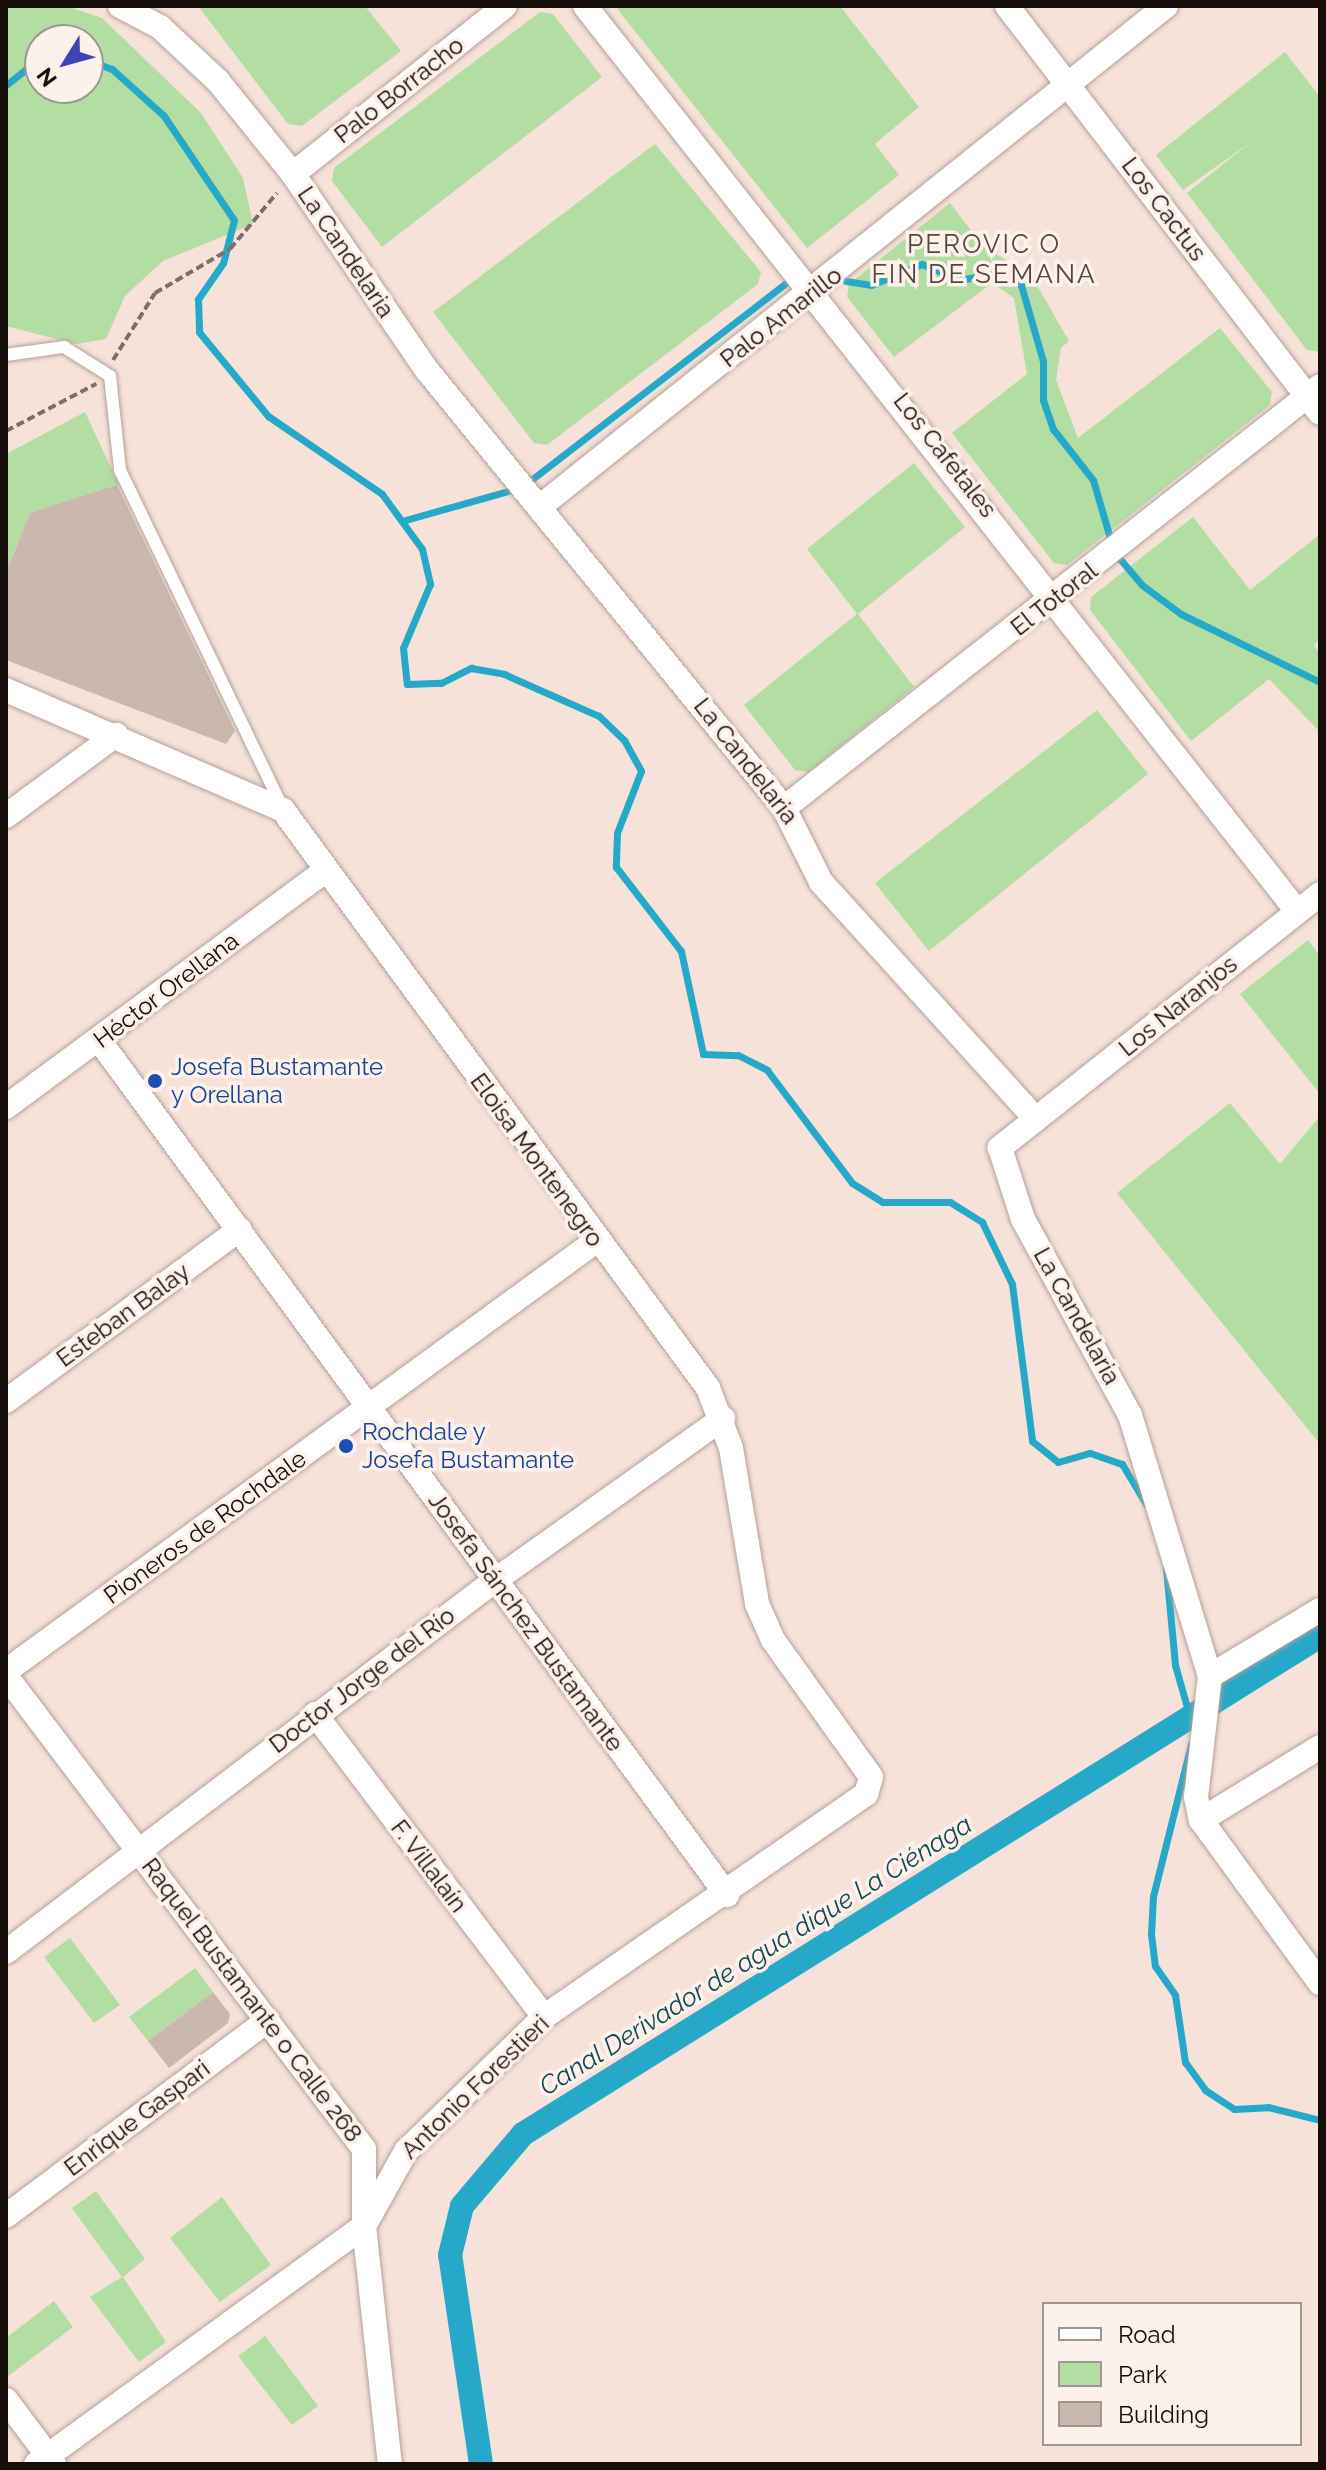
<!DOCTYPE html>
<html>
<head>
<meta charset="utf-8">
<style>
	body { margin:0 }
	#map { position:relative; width:1326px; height:2470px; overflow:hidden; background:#f6e2d9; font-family:Raleway,sans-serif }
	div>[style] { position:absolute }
	.green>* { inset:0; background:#b2dda3 }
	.stream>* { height:7px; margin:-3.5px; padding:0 3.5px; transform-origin:3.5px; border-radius:3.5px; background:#26a9c9 }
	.canal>* { height:24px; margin:-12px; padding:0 12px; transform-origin:12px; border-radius:12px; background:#26a9c9 }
	.building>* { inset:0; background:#cab7ae }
	.path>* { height:4px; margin-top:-2px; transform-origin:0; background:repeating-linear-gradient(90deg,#7c6f6a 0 8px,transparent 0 12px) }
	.roads { filter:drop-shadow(0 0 2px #b4a199) drop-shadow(0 0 2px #b4a199) }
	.service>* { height:12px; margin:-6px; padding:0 6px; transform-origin:6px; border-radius:6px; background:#fff }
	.minor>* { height:24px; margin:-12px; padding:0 12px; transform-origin:12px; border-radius:12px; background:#fff }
	.dots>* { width:22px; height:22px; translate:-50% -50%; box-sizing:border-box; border:4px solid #fdf1eb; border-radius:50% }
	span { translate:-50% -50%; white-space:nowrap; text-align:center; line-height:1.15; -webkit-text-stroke:7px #fdf1eb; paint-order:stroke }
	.street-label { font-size:24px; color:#140d0a }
	.transit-label { font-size:24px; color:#164399 }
	.left { translate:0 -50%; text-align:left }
	.neighbourhood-label { font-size:26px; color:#56463f; letter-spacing:2px }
	.water-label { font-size:26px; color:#134855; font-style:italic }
	.frame { position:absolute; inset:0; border:8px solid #140d0a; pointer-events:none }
	.legend { position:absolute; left:1042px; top:2302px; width:260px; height:144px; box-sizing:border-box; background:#fdf1eb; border:2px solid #a09691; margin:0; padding:10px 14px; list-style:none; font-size:24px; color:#140d0a }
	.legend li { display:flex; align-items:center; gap:16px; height:40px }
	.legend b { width:40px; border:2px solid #a09691 }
	.north { position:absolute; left:24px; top:24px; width:80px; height:80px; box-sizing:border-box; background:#fdf1eb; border:2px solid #a09691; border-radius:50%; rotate:233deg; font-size:22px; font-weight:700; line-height:32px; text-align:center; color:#140d0a }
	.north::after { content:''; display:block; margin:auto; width:28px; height:36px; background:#3f45b9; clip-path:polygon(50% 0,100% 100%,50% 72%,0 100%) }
</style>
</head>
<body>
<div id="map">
	<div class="green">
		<div style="clip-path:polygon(evenodd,6px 6px,66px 6px,102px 18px,201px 113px,243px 178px,253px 224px,163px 261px,125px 296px,106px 339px,76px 344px,6px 326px,6px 6px,40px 40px,88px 40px,88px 88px,40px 88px,40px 40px)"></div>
		<div style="clip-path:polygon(198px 6px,365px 6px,401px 51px,302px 126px,288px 124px)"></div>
		<div style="clip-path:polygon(615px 6px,840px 6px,919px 107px,875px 144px,899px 175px,807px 248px)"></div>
		<div style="clip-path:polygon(540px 12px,553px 14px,602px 77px,382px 247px,332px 181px,334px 168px)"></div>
		<div style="clip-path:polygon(1285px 52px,1320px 97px,1320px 352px,1307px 350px,1187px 193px,1251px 142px,1183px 190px,1156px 155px)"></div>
		<div style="clip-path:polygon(655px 144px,761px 272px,758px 284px,547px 445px,534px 443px,433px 312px)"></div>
		<div style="clip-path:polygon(950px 203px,983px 246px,1031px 275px,1069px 341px,1061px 348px,1056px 380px,1078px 438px,1220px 328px,1272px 392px,1270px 405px,1067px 565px,1054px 563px,952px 433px,1027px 374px,1014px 298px,992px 283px,894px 357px,847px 297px,849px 284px)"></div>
		<div style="clip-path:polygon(85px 412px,119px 485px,30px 513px,6px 573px,6px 454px)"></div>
		<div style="clip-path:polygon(914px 463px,965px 527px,858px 614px,914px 687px,808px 772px,795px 770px,744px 705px,857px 614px,807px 549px)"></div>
		<div style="clip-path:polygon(1193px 517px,1250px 590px,1320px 534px,1320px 639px,1314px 645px,1320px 654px,1320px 732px,1269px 679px,1191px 741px,1090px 610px,1091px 597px)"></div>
		<div style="clip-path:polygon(1097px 710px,1148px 774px,929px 951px,875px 883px)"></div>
		<div style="clip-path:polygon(1308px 940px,1320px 956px,1320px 1094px,1240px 994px)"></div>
		<div style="clip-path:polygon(1230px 1103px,1280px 1164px,1320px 1116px,1320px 1444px,1117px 1193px)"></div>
		<div style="clip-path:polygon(70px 1938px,120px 2005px,94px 2023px,44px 1957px)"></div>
		<div style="clip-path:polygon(195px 1968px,213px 1992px,148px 2041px,129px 2017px)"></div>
		<div style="clip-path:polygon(96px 2191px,145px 2259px,123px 2277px,166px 2342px,139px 2362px,90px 2297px,122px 2277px,72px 2208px)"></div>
		<div style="clip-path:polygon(222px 2197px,271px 2265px,220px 2302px,170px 2238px)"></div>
		<div style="clip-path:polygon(54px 2301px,73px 2327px,7px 2377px,6px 2338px)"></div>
		<div style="clip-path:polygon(265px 2336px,318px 2406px,292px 2425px,238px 2356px)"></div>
	</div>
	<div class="stream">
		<div style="left:88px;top:60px;width:26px;rotate:21deg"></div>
		<div style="left:112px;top:69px;width:70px;rotate:42.1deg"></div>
		<div style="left:164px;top:116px;width:125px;rotate:56.1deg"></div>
		<div style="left:234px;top:220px;width:44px;rotate:104.3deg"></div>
		<div style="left:223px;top:263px;width:44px;rotate:124.8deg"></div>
		<div style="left:198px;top:299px;width:33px;rotate:88deg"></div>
		<div style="left:199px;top:332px;width:109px;rotate:50.6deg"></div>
		<div style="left:268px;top:416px;width:138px;rotate:34.4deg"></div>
		<div style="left:382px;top:494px;width:68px;rotate:54deg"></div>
		<div style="left:422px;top:549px;width:36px;rotate:77deg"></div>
		<div style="left:430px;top:584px;width:69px;rotate:112.9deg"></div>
		<div style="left:403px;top:648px;width:36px;rotate:84deg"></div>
		<div style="left:407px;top:684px;width:34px;rotate:-2deg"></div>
		<div style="left:441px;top:683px;width:34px;rotate:-27deg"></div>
		<div style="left:471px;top:668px;width:34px;rotate:10deg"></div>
		<div style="left:504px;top:674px;width:104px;rotate:23.9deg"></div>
		<div style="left:599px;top:716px;width:35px;rotate:44deg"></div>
		<div style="left:624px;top:740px;width:35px;rotate:61deg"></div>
		<div style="left:641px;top:771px;width:66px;rotate:111.2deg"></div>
		<div style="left:617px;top:833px;width:34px;rotate:92deg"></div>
		<div style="left:616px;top:867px;width:106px;rotate:52.3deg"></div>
		<div style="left:681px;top:951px;width:105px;rotate:77.9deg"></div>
		<div style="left:703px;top:1054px;width:35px;rotate:2deg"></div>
		<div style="left:738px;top:1055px;width:33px;rotate:27deg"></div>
		<div style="left:767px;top:1070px;width:141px;rotate:53deg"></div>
		<div style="left:852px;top:1183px;width:36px;rotate:32deg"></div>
		<div style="left:883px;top:1202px;width:67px"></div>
		<div style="left:950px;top:1202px;width:38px;rotate:32deg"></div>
		<div style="left:982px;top:1222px;width:69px;rotate:64.2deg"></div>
		<div style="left:1012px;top:1284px;width:158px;rotate:82.7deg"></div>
		<div style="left:1032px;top:1441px;width:33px;rotate:39deg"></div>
		<div style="left:1058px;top:1462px;width:33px;rotate:-16deg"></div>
		<div style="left:1090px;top:1453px;width:34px;rotate:19deg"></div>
		<div style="left:1122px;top:1464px;width:47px;rotate:59deg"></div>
		<div style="left:6px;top:85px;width:43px;rotate:-38.5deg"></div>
		<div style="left:846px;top:281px;width:25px;rotate:9deg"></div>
		<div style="left:871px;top:285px;width:55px;rotate:-22.4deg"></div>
		<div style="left:922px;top:264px;width:40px;rotate:23.4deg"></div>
		<div style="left:959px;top:280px;width:48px;rotate:-9.7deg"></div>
		<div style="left:1006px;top:272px;width:20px;rotate:41deg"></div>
		<div style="left:1021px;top:285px;width:79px;rotate:73.9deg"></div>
		<div style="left:1043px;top:361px;width:39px;rotate:90deg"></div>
		<div style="left:1043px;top:400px;width:31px;rotate:71deg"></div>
		<div style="left:1053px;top:429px;width:65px;rotate:51.9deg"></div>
		<div style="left:1093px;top:480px;width:75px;rotate:73.7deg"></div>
		<div style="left:1114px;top:552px;width:43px;rotate:49.7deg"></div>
		<div style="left:1142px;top:585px;width:49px;rotate:36.6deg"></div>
		<div style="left:1181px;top:614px;width:155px;rotate:26.1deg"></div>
		<div style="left:402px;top:521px;width:125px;rotate:-15.8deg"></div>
		<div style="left:522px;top:487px;width:332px;rotate:-37.7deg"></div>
		<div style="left:1166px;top:1569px;width:96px;rotate:84.6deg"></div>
		<div style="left:1175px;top:1665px;width:66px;rotate:74.1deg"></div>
		<div style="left:1191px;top:1744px;width:157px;rotate:104deg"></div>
		<div style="left:1153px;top:1896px;width:38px;rotate:93deg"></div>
		<div style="left:1151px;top:1934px;width:32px;rotate:83deg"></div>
		<div style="left:1155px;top:1966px;width:35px;rotate:55deg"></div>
		<div style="left:1175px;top:1995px;width:68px;rotate:81.5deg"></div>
		<div style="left:1185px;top:2062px;width:34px;rotate:54deg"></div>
		<div style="left:1205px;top:2090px;width:35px;rotate:33deg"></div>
		<div style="left:1234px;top:2109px;width:34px;rotate:-3deg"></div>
		<div style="left:1268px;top:2107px;width:54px;rotate:14deg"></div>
	</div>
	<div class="canal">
		<div style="left:481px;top:2464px;width:211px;rotate:-98.4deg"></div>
		<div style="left:450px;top:2255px;width:50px;rotate:-76.2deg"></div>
		<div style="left:462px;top:2206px;width:94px;rotate:-49.7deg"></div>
		<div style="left:523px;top:2134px;width:940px;rotate:-32deg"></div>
	</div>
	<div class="building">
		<div style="clip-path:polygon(117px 485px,235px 731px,226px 744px,6px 660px,6px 573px,30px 513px)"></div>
		<div style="clip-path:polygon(213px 1992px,230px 2014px,228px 2023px,169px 2068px,148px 2041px)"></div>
	</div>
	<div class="path">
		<div style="left:113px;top:360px;width:79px;rotate:-57.9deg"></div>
		<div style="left:155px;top:293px;width:87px;rotate:-30.4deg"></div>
		<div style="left:230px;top:249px;width:73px;rotate:-50deg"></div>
		<div style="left:6px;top:431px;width:102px;rotate:-27.6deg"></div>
	</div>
	<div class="roads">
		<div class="service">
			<div style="left:6px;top:355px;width:59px;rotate:-7.9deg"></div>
			<div style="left:64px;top:347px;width:54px;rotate:32.2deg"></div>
			<div style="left:110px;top:376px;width:95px;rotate:83.9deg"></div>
			<div style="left:120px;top:470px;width:374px;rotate:64.3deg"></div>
		</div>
		<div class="minor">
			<div style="left:120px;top:6px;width:45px;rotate:27.7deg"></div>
			<div style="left:160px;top:27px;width:79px;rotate:43deg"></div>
			<div style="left:218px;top:81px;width:119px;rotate:51.1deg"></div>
			<div style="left:293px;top:174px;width:236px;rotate:55.7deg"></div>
			<div style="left:426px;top:369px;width:566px;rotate:50.8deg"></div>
			<div style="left:784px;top:808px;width:83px;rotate:63.4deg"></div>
			<div style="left:821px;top:882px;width:320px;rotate:47.8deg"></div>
			<div style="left:585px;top:6px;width:1152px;rotate:51.81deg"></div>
			<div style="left:1007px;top:6px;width:513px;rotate:52.44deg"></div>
			<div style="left:293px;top:174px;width:270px;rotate:-38.4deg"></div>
			<div style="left:542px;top:505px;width:799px;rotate:-38.65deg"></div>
			<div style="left:6px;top:690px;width:302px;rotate:23.4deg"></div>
			<div style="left:283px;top:810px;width:717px;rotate:53.67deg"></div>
			<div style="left:708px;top:1388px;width:64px;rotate:69deg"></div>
			<div style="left:731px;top:1448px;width:158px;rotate:80.5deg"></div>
			<div style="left:757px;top:1604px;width:39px;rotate:66deg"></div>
			<div style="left:773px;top:1640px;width:168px;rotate:54.4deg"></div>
			<div style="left:871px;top:1777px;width:18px;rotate:106deg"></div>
			<div style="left:866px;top:1794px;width:392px;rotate:145.3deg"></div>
			<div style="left:544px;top:2017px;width:192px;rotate:135.8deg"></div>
			<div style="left:406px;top:2151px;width:86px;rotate:119.2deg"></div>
			<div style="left:364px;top:2226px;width:405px;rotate:144deg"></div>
			<div style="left:784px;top:808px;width:682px;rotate:-38.21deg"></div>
			<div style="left:6px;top:816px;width:137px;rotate:-36.4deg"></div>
			<div style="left:1320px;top:894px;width:409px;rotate:141.6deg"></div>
			<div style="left:1000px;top:1148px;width:75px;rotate:72.1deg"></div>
			<div style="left:1023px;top:1219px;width:223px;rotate:61.4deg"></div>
			<div style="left:1130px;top:1415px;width:273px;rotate:73deg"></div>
			<div style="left:1210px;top:1676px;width:122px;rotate:96.6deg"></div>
			<div style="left:1196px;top:1797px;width:24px;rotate:78deg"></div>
			<div style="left:1201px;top:1820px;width:202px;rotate:53.9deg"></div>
			<div style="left:99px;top:1040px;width:1061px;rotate:53.7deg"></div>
			<div style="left:6px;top:1107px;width:397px;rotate:-36.5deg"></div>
			<div style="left:6px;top:1401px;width:290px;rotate:-36.3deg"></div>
			<div style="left:6px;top:1671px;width:730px;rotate:-36.09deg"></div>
			<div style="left:6px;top:1676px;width:593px;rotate:52.88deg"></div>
			<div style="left:364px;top:2149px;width:77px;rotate:90deg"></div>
			<div style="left:364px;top:2226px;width:239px;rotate:83.8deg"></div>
			<div style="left:1210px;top:1676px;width:128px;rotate:-31deg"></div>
			<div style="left:315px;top:1714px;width:380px;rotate:52.9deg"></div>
			<div style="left:1201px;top:1820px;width:140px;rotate:-31.5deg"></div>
			<div style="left:6px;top:1952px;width:613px;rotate:-37.24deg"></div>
			<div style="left:494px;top:1581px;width:281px;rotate:-35.4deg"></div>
			<div style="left:6px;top:2216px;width:327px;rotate:-36.8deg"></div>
			<div style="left:6px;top:2400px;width:80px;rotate:53.1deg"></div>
		</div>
	</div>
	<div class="dots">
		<div style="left:155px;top:1081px;background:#1a4fb4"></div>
		<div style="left:346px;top:1446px;background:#1a4fb4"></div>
	</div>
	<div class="street-label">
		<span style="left:399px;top:90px;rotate:-38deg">Palo Borracho</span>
		<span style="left:1164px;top:209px;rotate:53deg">Los Cactus</span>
		<span style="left:346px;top:252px;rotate:56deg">La Candelaria</span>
		<span style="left:781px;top:317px;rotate:-38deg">Palo Amarillo</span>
		<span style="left:945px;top:455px;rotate:52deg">Los Cafetales</span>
		<span style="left:1054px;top:599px;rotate:-38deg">El Totoral</span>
		<span style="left:746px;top:761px;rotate:52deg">La Candelaria</span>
		<span style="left:166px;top:990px;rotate:-37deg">Héctor Orellana</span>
		<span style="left:1178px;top:1006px;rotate:-39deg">Los Naranjos</span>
		<span style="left:537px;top:1160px;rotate:54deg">Eloisa Montenegro</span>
		<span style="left:123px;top:1315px;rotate:-36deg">Esteban Balay</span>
		<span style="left:1077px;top:1316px;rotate:61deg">La Candelaria</span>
		<span style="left:205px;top:1527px;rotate:-36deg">Pioneros de Rochdale</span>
		<span style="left:526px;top:1622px;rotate:54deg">Josefa Sánchez Bustamante</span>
		<span style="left:362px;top:1680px;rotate:-37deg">Doctor Jorge del Río</span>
		<span style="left:429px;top:1866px;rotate:53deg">F. Villalaín</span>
		<span style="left:252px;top:2000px;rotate:53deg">Raquel Bustamante o Calle 268</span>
		<span style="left:475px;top:2087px;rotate:-44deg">Antonio Forestieri</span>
		<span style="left:137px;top:2118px;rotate:-37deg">Enrique Gaspari</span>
	</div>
	<div class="transit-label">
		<span class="left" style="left:171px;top:1081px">Josefa Bustamante<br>y Orellana</span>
		<span class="left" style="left:362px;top:1446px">Rochdale y<br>Josefa Bustamante</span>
	</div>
	<div class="neighbourhood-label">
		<span style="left:984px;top:260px">PEROVIC O<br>FIN DE SEMANA</span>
	</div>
	<div class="water-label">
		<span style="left:756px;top:1956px;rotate:-32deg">Canal Derivador de agua dique La Ciénaga</span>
	</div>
	<div class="frame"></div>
	<ul class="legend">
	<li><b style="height:10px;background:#fff"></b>Road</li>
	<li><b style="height:22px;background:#b2dda3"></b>Park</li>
	<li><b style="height:22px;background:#cab7ae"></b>Building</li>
	</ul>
	<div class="north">N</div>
</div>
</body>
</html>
